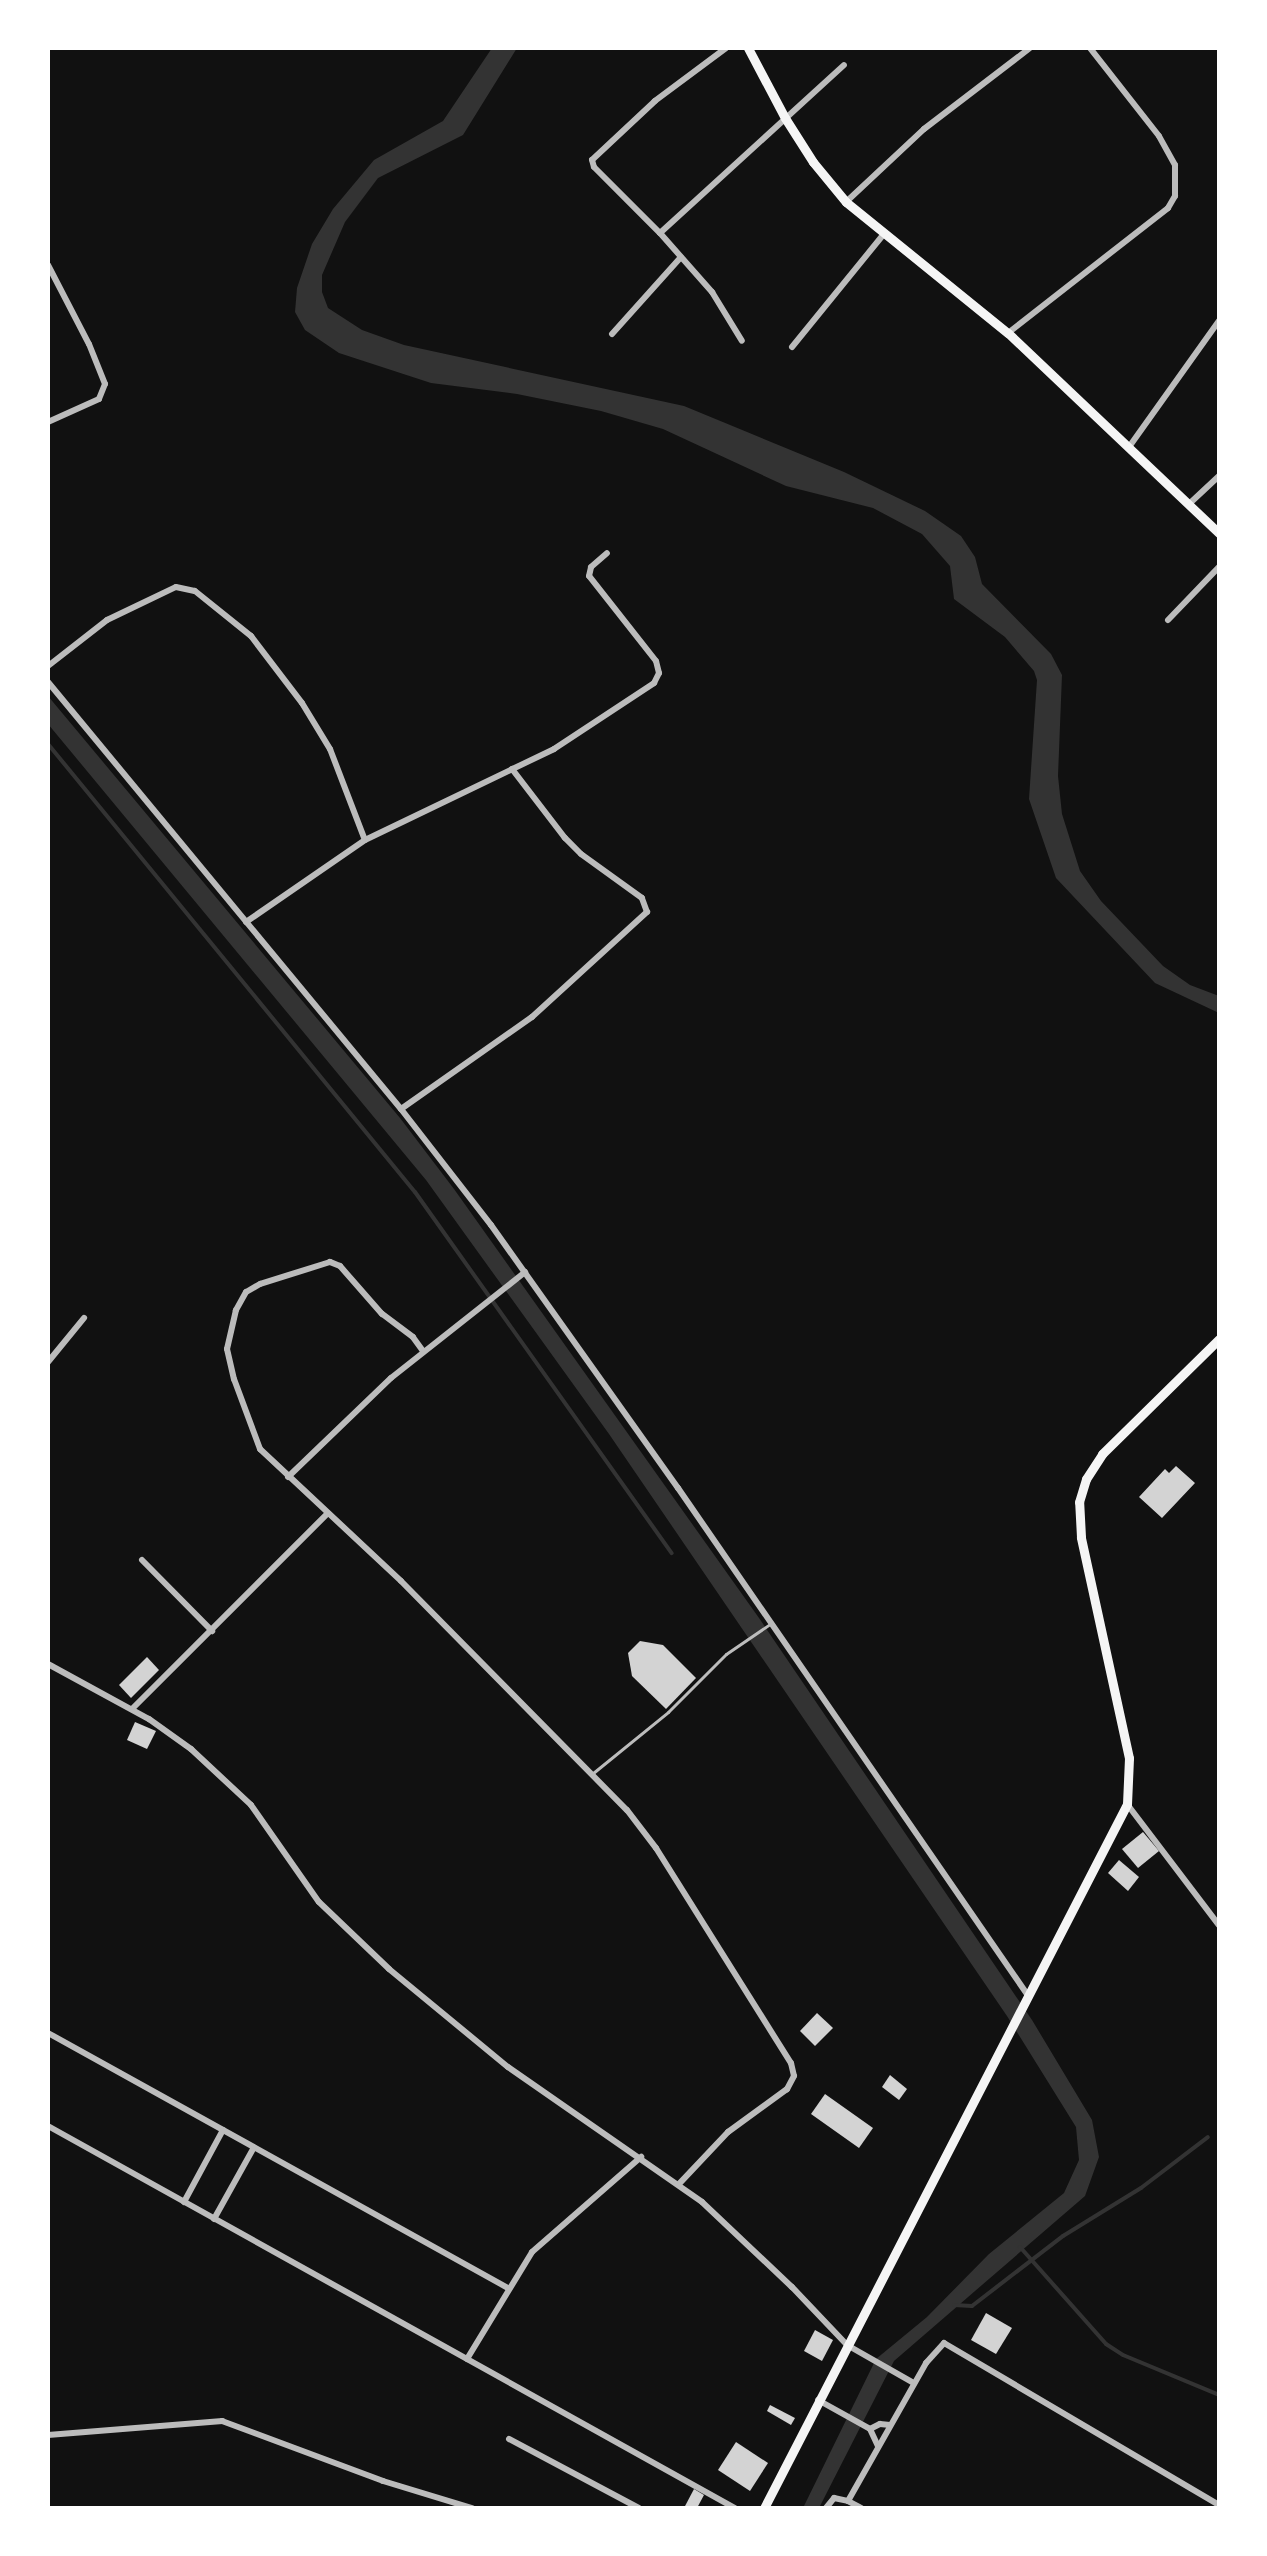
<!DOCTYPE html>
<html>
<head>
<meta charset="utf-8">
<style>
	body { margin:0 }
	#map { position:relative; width:1267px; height:2556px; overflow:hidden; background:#111; font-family:"Zilla Slab",serif }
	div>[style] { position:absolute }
	.water>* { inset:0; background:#333 }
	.stream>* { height:4px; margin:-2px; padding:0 2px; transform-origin:2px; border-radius:2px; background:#333 }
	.building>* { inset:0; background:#d3d3d3 }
	.service>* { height:3px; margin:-1.5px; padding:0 1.5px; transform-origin:1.5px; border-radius:1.5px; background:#bcbcbc }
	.minor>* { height:6px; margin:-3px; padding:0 3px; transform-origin:3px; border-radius:3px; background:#bcbcbc }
	.secondary>* { height:9px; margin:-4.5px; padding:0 4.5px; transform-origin:4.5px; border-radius:4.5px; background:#f5f5f5 }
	span { translate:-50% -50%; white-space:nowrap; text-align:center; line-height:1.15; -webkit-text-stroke:7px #fff; paint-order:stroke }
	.frame { position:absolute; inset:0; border:50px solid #fff; pointer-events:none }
</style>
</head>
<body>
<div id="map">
	<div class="water">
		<div style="clip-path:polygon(492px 48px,517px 48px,463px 135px,378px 178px,345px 222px,322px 275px,322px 292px,328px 308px,362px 330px,404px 345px,684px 406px,844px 472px,925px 511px,961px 536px,975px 557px,982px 584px,1051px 654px,1062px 675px,1058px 776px,1062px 814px,1080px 871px,1101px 901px,1163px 966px,1190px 985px,1219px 996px,1219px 1013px,1155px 983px,1056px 878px,1029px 799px,1037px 680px,1034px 671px,1005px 637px,954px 599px,950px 566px,922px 534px,873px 508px,786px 486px,663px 429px,601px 411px,517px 394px,431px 383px,339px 353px,305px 330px,295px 312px,297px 288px,312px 244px,333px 209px,374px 160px,443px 121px)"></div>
		<div style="clip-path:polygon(48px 696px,400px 1118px,454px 1189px,759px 1618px,1032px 2020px,1092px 2120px,1099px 2157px,1085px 2196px,894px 2361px,819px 2508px,803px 2508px,876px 2359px,927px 2317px,989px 2254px,1064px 2193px,1079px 2160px,1076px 2127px,1007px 2016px,609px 1434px,426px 1180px,48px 724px)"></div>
	</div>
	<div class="stream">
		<div style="left:48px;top:744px;width:579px;rotate:50.68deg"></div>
		<div style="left:415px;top:1192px;width:443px;rotate:54.6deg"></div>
		<div style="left:1020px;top:2247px;width:130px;rotate:48.4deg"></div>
		<div style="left:1106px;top:2344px;width:20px;rotate:33deg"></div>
		<div style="left:1123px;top:2355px;width:104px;rotate:22.6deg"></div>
		<div style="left:954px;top:2305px;width:18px;rotate:3deg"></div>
		<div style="left:972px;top:2306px;width:115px;rotate:-37.6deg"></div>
		<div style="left:1063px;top:2236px;width:92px;rotate:-31.6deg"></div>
		<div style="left:1141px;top:2188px;width:84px;rotate:-37.3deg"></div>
	</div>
	<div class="building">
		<div style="clip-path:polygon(1176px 1466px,1195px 1483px,1162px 1518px,1139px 1497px,1165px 1469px,1169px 1473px)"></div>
		<div style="clip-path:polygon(640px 1641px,663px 1645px,696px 1678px,666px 1709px,632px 1676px,628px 1653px)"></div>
		<div style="clip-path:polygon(147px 1657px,159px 1670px,131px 1698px,119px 1685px)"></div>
		<div style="clip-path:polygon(135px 1722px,156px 1731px,147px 1749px,127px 1740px)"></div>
		<div style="clip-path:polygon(1143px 1832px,1159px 1851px,1138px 1868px,1122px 1849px)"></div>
		<div style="clip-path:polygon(1119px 1860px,1139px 1877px,1128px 1891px,1108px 1873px)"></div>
		<div style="clip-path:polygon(817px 2013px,833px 2028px,815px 2046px,800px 2031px)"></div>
		<div style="clip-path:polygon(890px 2075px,907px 2089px,899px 2100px,882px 2087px)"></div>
		<div style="clip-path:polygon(825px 2094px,873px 2128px,859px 2148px,811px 2114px)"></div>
		<div style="clip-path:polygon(986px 2313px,1012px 2328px,996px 2354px,971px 2340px)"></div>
		<div style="clip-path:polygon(815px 2330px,833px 2340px,822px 2361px,804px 2351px)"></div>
		<div style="clip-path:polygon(770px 2405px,795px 2418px,791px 2425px,767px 2411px)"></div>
		<div style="clip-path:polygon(736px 2442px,768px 2463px,750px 2491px,718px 2470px)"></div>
		<div style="clip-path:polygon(694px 2489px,704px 2495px,697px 2508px,684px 2508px)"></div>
	</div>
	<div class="service">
		<div style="left:593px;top:1773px;width:97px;rotate:-39.1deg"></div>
		<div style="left:668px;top:1712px;width:82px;rotate:-45deg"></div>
		<div style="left:726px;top:1654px;width:53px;rotate:-34.3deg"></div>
	</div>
	<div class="minor">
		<div style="left:726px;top:48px;width:89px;rotate:143.3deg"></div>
		<div style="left:655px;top:101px;width:86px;rotate:136.9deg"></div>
		<div style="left:592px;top:160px;width:7px;rotate:74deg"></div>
		<div style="left:594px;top:167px;width:93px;rotate:45deg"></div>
		<div style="left:660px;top:233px;width:249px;rotate:-42.4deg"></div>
		<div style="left:846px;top:202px;width:107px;rotate:-43.1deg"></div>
		<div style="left:924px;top:129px;width:133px;rotate:-37.4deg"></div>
		<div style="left:660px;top:233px;width:79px;rotate:48.6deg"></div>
		<div style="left:712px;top:292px;width:57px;rotate:58.5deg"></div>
		<div style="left:48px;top:265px;width:89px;rotate:62.6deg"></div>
		<div style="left:89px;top:344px;width:43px;rotate:68.2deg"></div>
		<div style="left:105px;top:384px;width:16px;rotate:112deg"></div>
		<div style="left:99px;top:399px;width:56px;rotate:155.7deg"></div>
		<div style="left:1008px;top:333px;width:203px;rotate:-38deg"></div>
		<div style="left:1168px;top:208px;width:14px;rotate:-60deg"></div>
		<div style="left:1175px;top:196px;width:31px;rotate:-90deg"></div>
		<div style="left:1175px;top:165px;width:33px;rotate:-119deg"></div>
		<div style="left:1159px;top:136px;width:112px;rotate:-128.1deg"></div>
		<div style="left:612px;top:334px;width:103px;rotate:-48.1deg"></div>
		<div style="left:792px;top:347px;width:144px;rotate:-50.9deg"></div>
		<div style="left:1129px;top:447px;width:155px;rotate:-54.5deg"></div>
		<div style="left:1189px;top:504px;width:41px;rotate:-43deg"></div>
		<div style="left:1168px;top:620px;width:74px;rotate:-46.1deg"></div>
		<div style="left:48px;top:666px;width:75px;rotate:-37.9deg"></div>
		<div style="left:107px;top:620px;width:76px;rotate:-25.6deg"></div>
		<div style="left:176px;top:587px;width:19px;rotate:12deg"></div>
		<div style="left:195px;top:591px;width:72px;rotate:38.8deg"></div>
		<div style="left:251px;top:636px;width:84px;rotate:52.7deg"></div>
		<div style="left:302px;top:703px;width:54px;rotate:58.7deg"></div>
		<div style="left:330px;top:749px;width:97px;rotate:69deg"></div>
		<div style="left:48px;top:682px;width:554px;rotate:50.42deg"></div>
		<div style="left:401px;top:1109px;width:147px;rotate:52.2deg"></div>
		<div style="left:491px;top:1225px;width:323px;rotate:54.6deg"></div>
		<div style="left:678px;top:1488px;width:618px;rotate:55.41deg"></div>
		<div style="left:246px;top:922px;width:145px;rotate:-34.6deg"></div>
		<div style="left:365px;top:840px;width:210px;rotate:-25.7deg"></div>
		<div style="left:554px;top:749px;width:120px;rotate:-33.4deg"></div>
		<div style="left:654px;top:683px;width:11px;rotate:-63deg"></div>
		<div style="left:659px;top:673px;width:12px;rotate:-104deg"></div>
		<div style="left:656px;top:661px;width:108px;rotate:-128.2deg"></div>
		<div style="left:589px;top:576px;width:9px;rotate:-77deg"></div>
		<div style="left:591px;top:567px;width:21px;rotate:-41deg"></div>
		<div style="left:401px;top:1109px;width:160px;rotate:-35.1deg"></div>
		<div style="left:532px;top:1017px;width:156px;rotate:-42.4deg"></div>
		<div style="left:647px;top:912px;width:15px;rotate:-110deg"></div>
		<div style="left:642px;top:898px;width:75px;rotate:-144.2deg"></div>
		<div style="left:581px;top:854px;width:23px;rotate:-135deg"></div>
		<div style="left:565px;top:838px;width:87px;rotate:-127.5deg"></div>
		<div style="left:423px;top:1351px;width:17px;rotate:-126deg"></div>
		<div style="left:413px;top:1337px;width:39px;rotate:-143deg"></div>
		<div style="left:382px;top:1314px;width:64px;rotate:-131.2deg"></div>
		<div style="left:340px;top:1266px;width:11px;rotate:-158deg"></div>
		<div style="left:330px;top:1262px;width:73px;rotate:162.6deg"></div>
		<div style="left:260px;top:1284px;width:16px;rotate:150deg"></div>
		<div style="left:246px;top:1292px;width:21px;rotate:119deg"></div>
		<div style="left:236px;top:1310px;width:40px;rotate:103deg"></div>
		<div style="left:227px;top:1349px;width:31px;rotate:77deg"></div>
		<div style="left:234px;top:1379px;width:75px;rotate:69.6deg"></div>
		<div style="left:260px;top:1449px;width:193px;rotate:43.1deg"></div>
		<div style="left:401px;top:1581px;width:322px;rotate:45.4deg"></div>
		<div style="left:627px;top:1810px;width:48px;rotate:52.7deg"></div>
		<div style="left:656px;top:1848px;width:254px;rotate:57.9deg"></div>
		<div style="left:791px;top:2063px;width:13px;rotate:77deg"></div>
		<div style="left:794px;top:2076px;width:15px;rotate:118deg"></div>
		<div style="left:787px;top:2089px;width:73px;rotate:143.9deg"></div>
		<div style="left:728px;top:2132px;width:71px;rotate:133.3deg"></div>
		<div style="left:48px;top:1362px;width:57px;rotate:-50.7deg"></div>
		<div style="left:288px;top:1477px;width:143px;rotate:-43.9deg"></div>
		<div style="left:391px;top:1378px;width:171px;rotate:-38.3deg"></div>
		<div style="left:142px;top:1560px;width:100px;rotate:45.4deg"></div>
		<div style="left:48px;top:1664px;width:115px;rotate:28.6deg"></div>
		<div style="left:149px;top:1719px;width:52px;rotate:35.5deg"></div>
		<div style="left:191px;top:1749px;width:82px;rotate:43deg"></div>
		<div style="left:251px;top:1805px;width:118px;rotate:55deg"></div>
		<div style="left:319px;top:1902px;width:97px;rotate:43.7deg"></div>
		<div style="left:389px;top:1969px;width:154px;rotate:39.5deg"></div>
		<div style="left:508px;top:2067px;width:236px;rotate:34.8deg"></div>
		<div style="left:702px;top:2202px;width:124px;rotate:43.4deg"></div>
		<div style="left:792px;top:2287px;width:80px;rotate:46.5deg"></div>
		<div style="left:847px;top:2345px;width:77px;rotate:29.6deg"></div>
		<div style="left:132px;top:1709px;width:277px;rotate:-45deg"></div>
		<div style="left:1127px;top:1804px;width:152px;rotate:52.8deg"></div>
		<div style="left:48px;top:2033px;width:526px;rotate:29deg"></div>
		<div style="left:48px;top:2126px;width:786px;rotate:29.08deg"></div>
		<div style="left:184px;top:2202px;width:82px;rotate:-61.6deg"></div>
		<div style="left:214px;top:2219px;width:82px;rotate:-60.9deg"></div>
		<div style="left:467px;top:2359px;width:125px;rotate:-58.7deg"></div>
		<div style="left:532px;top:2252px;width:145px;rotate:-41.1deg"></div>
		<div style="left:818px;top:2400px;width:60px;rotate:29.1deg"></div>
		<div style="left:870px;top:2429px;width:19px;rotate:65deg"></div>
		<div style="left:870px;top:2429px;width:11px;rotate:-27deg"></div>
		<div style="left:880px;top:2424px;width:10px;rotate:6deg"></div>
		<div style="left:48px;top:2435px;width:175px;rotate:-4.6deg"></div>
		<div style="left:222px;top:2421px;width:172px;rotate:20.4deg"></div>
		<div style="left:383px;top:2481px;width:93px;rotate:16.9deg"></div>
		<div style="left:509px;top:2439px;width:147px;rotate:28deg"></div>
		<div style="left:826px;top:2508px;width:13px;rotate:-51deg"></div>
		<div style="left:834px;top:2498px;width:14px;rotate:12deg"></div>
		<div style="left:861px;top:2508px;width:15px;rotate:-152deg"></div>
		<div style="left:848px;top:2501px;width:159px;rotate:-60.5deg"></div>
		<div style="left:926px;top:2363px;width:27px;rotate:-48deg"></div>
		<div style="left:944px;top:2343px;width:319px;rotate:30.5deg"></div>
	</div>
	<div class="secondary">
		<div style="left:748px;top:48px;width:79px;rotate:62.1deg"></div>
		<div style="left:785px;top:118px;width:52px;rotate:57.5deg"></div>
		<div style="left:813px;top:162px;width:52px;rotate:50.5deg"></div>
		<div style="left:846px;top:202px;width:208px;rotate:39deg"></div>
		<div style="left:1008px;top:333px;width:291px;rotate:43.5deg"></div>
		<div style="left:764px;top:2508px;width:792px;rotate:-62.72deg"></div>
		<div style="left:1127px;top:1804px;width:46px;rotate:-87.5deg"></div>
		<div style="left:1129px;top:1758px;width:226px;rotate:-102.3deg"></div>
		<div style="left:1081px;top:1537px;width:35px;rotate:-93deg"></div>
		<div style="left:1079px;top:1502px;width:24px;rotate:-73deg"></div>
		<div style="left:1086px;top:1479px;width:30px;rotate:-57deg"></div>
		<div style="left:1102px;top:1454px;width:164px;rotate:-44.5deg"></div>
	</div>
	<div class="frame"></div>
</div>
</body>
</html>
